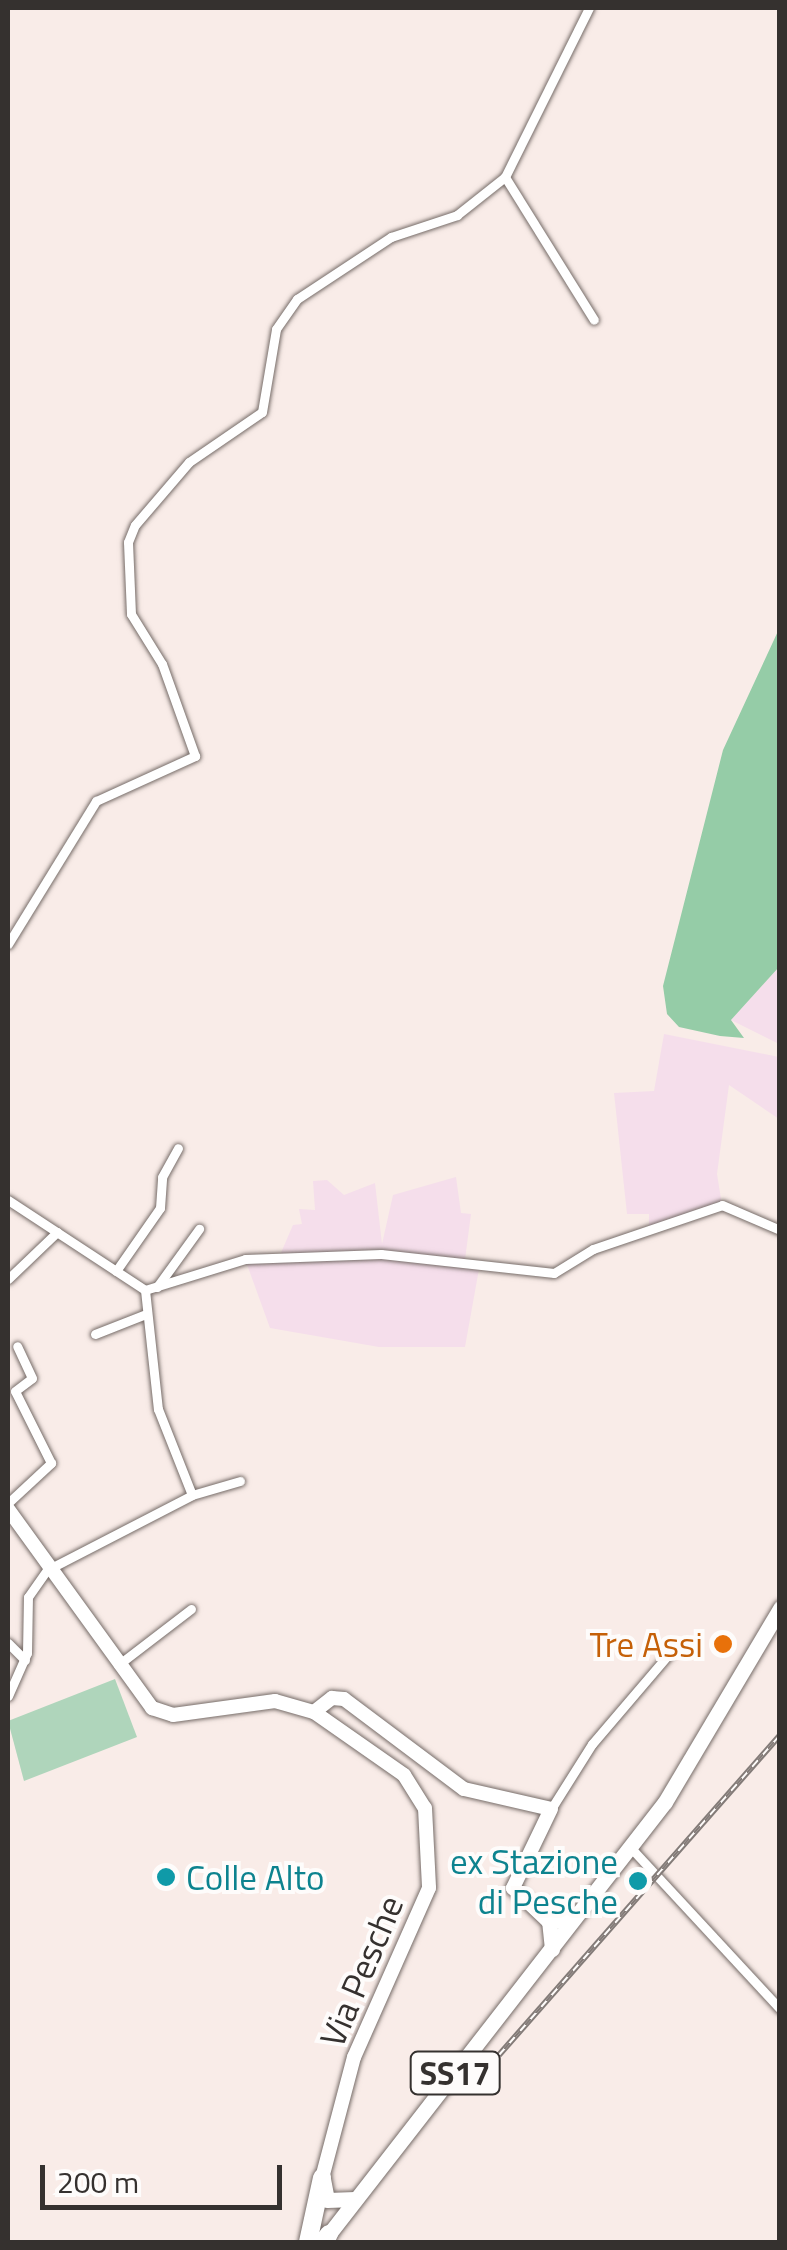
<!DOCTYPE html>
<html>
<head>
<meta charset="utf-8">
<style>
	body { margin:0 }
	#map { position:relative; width:787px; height:2250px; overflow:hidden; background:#f9ece8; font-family:"Titillium Web",sans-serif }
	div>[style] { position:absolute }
	.industrial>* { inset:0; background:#f5deeb }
	.green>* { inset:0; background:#afd5bb }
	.forest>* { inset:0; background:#95cca7 }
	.roads { filter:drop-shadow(0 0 2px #766c68) drop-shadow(0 0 2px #766c68) }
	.street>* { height:9px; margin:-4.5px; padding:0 4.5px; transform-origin:4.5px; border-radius:4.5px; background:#fff }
	.secondary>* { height:14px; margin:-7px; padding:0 7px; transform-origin:7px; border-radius:7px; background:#fff }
	.primary>* { height:15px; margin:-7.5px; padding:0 7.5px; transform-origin:7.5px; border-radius:7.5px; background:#fff }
	.highway>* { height:18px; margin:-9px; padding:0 9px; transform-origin:9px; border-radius:9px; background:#fff }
	.rail>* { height:6px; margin-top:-3px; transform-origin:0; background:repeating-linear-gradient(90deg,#fefcfb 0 8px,#837b78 0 16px); box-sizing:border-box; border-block:2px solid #837b78 }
	.dots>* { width:28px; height:28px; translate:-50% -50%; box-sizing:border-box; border:5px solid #fefcfb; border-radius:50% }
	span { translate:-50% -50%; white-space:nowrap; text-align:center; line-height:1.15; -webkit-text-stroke:8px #fefcfb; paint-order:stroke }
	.shield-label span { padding:2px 8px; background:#fefcfb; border:2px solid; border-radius:8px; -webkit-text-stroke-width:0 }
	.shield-label { font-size:32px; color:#35312f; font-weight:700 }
	.food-label { font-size:35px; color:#c56008 }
	.right { translate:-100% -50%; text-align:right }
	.culture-label { font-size:35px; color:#0d838f }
	.left { translate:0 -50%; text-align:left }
	.street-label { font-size:35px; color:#35312f }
	.frame { position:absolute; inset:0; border:10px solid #35312f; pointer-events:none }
	.scale { position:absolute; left:40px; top:2165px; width:242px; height:45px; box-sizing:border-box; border:5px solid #35312f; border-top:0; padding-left:12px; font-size:30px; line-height:35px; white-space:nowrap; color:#35312f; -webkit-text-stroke:8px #fefcfb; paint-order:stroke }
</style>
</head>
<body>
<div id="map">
	<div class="industrial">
		<div style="clip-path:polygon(779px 967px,779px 1044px,731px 1020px)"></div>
		<div style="clip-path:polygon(664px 1034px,779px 1057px,779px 1119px,729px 1085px,717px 1174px,722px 1205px,649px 1230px,649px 1214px,627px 1214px,614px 1093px,654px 1091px)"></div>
		<div style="clip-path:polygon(456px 1177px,461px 1213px,471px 1214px,464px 1267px,479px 1269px,465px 1347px,379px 1347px,270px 1328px,245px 1259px,280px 1255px,293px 1225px,302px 1224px,299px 1209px,315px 1210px,313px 1181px,327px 1180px,344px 1195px,375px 1183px,382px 1244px,393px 1195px)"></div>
	</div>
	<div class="green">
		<div style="clip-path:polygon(115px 1679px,137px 1737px,24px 1781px,8px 1721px)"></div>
	</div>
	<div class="forest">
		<div style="clip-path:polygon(779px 629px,779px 967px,731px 1020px,744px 1038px,720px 1036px,679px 1027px,667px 1014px,663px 986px,723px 750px)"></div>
	</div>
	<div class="roads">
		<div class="street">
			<div style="left:505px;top:177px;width:168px;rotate:58.1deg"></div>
			<div style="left:8px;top:944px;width:168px;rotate:-58.4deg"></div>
			<div style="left:96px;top:801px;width:109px;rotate:-24.4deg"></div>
			<div style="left:195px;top:756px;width:98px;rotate:-109.7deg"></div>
			<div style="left:162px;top:664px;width:59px;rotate:-121.8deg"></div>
			<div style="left:131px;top:614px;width:72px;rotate:-92.4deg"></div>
			<div style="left:128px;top:542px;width:18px;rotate:-68deg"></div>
			<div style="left:135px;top:525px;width:83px;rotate:-49.4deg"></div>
			<div style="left:189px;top:462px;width:88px;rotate:-34.4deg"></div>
			<div style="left:262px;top:412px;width:84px;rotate:-80.4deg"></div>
			<div style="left:276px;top:329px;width:37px;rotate:-55deg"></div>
			<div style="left:297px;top:299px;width:113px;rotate:-33.4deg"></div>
			<div style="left:391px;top:237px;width:70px;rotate:-18.4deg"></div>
			<div style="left:457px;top:215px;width:61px;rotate:-38.4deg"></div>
			<div style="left:505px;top:177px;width:189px;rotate:-63.6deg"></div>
			<div style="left:8px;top:1200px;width:164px;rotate:33.3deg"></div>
			<div style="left:145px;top:1290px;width:105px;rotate:-17.2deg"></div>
			<div style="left:245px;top:1259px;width:136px;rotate:-2.1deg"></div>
			<div style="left:381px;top:1254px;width:174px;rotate:6.3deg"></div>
			<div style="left:554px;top:1273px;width:46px;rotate:-31.6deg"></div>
			<div style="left:593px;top:1249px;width:136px;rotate:-18.8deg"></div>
			<div style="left:722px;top:1205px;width:63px;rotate:23.3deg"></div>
			<div style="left:116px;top:1271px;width:77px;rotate:-55.1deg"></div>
			<div style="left:160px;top:1208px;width:31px;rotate:-86deg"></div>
			<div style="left:162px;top:1177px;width:33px;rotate:-61deg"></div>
			<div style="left:8px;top:1279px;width:68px;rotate:-43.8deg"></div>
			<div style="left:157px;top:1287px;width:72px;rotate:-54.1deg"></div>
			<div style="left:145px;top:1290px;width:120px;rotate:83.8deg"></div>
			<div style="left:158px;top:1409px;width:92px;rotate:68.4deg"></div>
			<div style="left:95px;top:1334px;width:55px;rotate:-21.4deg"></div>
			<div style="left:8px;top:1503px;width:59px;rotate:-42.9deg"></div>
			<div style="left:51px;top:1463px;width:80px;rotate:-116.6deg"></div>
			<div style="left:15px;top:1391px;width:21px;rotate:-37deg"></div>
			<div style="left:32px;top:1378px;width:35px;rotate:-115deg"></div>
			<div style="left:8px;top:1643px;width:24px;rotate:45deg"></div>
			<div style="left:118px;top:1665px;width:92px;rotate:-37.5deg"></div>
			<div style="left:8px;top:1696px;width:47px;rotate:-66.2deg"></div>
			<div style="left:27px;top:1653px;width:56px;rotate:-89deg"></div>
			<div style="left:28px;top:1597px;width:33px;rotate:-55deg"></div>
			<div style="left:47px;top:1570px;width:163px;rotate:-27.3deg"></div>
			<div style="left:192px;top:1495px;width:50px;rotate:-16.3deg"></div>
			<div style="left:551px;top:1809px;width:77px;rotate:-57.8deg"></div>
			<div style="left:592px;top:1744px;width:126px;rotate:-49.5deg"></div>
			<div style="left:631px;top:1848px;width:219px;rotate:47.2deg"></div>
		</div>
		<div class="secondary">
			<div style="left:8px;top:1509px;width:246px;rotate:54.1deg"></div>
			<div style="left:152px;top:1708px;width:22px;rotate:18deg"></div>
			<div style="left:173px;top:1715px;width:103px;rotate:-7.8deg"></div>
			<div style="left:275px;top:1701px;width:41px;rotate:15.8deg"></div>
			<div style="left:314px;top:1712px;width:110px;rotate:35deg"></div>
			<div style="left:404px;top:1775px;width:39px;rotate:58deg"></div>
			<div style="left:425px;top:1808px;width:80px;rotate:87.1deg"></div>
			<div style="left:429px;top:1888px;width:185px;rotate:113.9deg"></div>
			<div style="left:354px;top:2057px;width:125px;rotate:104.8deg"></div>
			<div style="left:314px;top:1712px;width:23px;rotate:-38deg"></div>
			<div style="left:332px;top:1698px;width:12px;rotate:5deg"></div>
			<div style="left:344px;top:1699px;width:150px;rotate:36.9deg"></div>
			<div style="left:464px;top:1789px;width:89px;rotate:12.9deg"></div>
			<div style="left:551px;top:1809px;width:88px;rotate:115.7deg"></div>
			<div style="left:513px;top:1888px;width:50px;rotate:43.4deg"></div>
		</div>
		<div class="primary">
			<div style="left:552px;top:1949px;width:27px;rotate:-96deg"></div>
			<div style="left:549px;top:1922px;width:26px;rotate:-11deg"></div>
			<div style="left:323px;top:2179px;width:21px;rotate:79deg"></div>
			<div style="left:327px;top:2200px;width:28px;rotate:-2deg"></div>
			<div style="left:329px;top:2234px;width:547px;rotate:-52.13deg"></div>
			<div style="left:665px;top:1802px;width:226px;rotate:-59.3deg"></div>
		</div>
		<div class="highway">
			<div style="left:308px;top:2242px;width:66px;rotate:-77.7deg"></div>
			<div style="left:323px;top:2242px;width:10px;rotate:-53deg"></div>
		</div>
	</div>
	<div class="rail">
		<div style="left:499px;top:2055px;width:426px;rotate:-48.7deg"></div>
	</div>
	<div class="dots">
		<div style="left:723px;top:1644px;background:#e8710a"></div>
		<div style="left:166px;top:1877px;background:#0f9aa8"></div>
		<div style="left:638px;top:1881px;background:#0f9aa8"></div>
	</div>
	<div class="shield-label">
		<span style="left:455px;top:2073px">SS17</span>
	</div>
	<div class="food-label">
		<span class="right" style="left:703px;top:1644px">Tre Assi</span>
	</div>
	<div class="culture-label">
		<span class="right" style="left:618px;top:1881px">ex Stazione<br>di Pesche</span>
		<span class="left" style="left:186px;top:1877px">Colle Alto</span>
	</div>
	<div class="street-label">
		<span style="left:361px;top:1971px;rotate:-67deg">Via Pesche</span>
	</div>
	<div class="frame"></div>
	<div class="scale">200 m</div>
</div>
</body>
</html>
